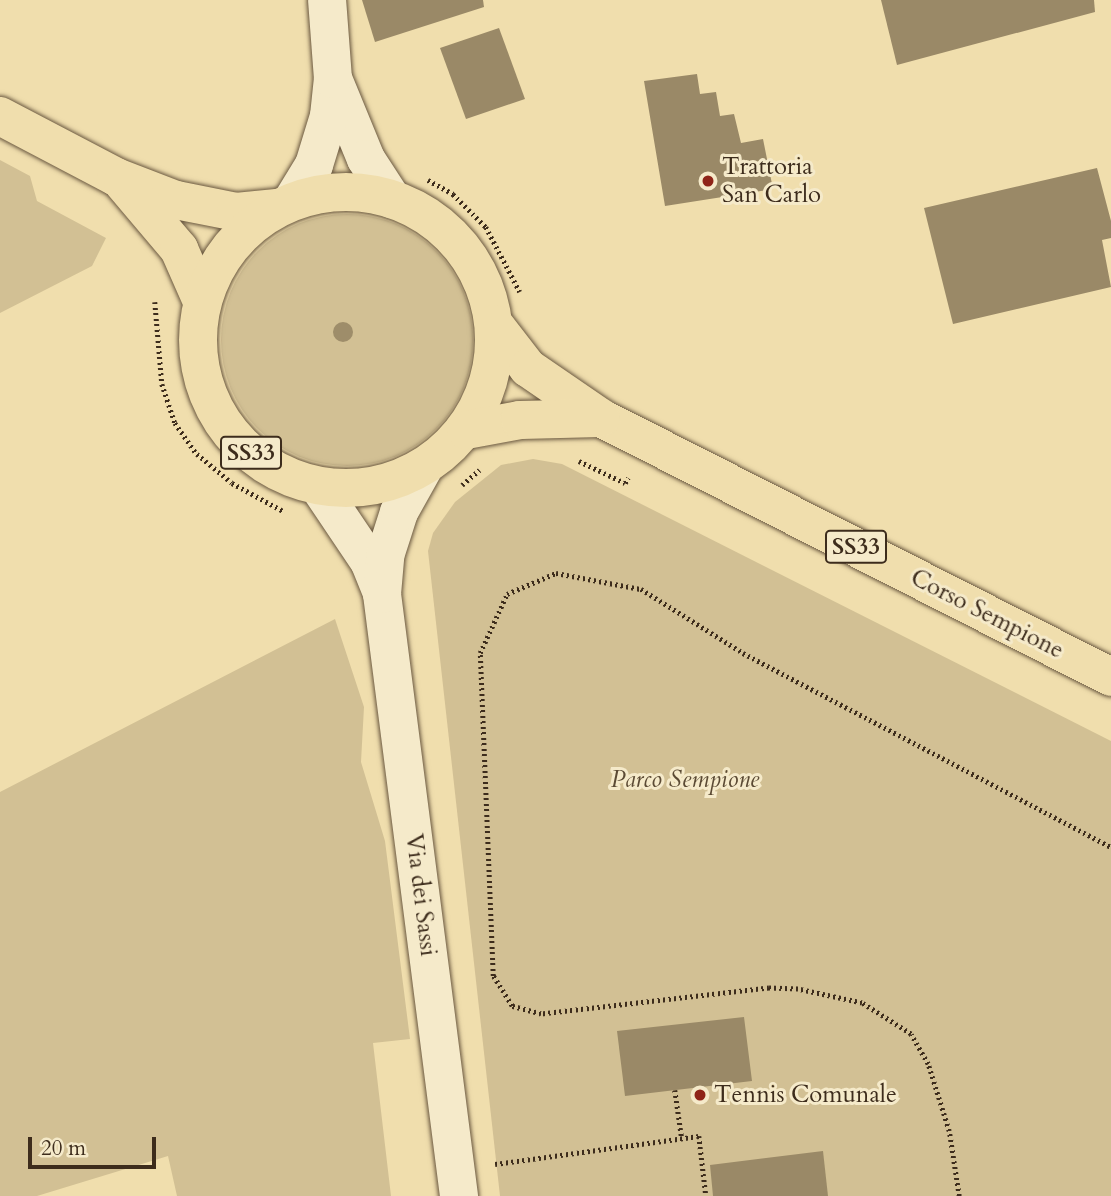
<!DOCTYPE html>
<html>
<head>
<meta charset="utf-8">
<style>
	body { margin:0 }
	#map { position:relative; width:1111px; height:1196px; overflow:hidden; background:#f0dead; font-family:Cardo,serif }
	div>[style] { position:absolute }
	.green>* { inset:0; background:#d2c094 }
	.round { border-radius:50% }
	.building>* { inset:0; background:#9a8967 }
	.path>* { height:4.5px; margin-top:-2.25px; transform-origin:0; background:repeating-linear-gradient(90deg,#3d2c1c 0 2px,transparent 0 5.5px) }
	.roads { filter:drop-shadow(0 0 2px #6a5840) drop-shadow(0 0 2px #6a5840) }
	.street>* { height:38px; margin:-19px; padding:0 19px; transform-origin:19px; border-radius:19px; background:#f5eaca }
	.primary>* { height:38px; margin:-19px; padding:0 19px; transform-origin:19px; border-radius:19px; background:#f0dead }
	.primary>.ring { margin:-19px; padding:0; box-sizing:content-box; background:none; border:38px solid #f0dead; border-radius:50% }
	.trees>* { width:20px; height:20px; margin:-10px; border-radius:50%; background:#9e8d6a }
	.dots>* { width:19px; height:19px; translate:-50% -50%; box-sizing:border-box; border:4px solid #f5eaca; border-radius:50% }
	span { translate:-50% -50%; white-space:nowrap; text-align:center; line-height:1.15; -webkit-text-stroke:6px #f5eaca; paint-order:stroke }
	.shield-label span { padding:2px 5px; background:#f5eaca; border:2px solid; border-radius:5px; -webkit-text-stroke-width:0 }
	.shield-label { font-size:23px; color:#3d2c1c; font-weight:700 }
	.poi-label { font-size:24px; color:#3d2c1c }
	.left { translate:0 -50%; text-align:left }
	.street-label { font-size:24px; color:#3d2c1c }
	.park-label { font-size:24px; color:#5b4a34; font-style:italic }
	.scale { position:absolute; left:28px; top:1137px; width:128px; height:32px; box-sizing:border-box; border:4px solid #3d2c1c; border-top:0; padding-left:9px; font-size:21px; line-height:24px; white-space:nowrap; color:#3d2c1c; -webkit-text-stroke:5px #f5eaca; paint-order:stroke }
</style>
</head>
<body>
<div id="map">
	<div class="green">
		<div style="clip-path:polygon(0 160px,30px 176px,37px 201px,106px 238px,92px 266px,0 313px)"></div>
		<div class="round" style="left:221px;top:214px;width:252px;height:252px"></div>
		<div style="clip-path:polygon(533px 459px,562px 464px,1111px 741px,1111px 1196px,500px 1196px,428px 551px,433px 533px,455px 502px,501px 465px)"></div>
		<div style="clip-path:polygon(335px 619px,364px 707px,361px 762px,385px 841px,410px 1039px,373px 1043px,391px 1196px,177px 1196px,168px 1156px,37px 1196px,0 1196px,0 792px)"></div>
	</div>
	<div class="building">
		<div style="clip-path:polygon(362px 0,483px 0,484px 7px,375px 42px)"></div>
		<div style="clip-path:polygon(881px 0,1094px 0,1095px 12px,897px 65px)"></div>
		<div style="clip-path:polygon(499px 28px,525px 99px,466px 119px,440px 48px)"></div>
		<div style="clip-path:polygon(697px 74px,700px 94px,716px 92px,720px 116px,734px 114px,741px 143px,763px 139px,773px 189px,665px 206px,644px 81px)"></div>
		<div style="clip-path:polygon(1097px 168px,1111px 221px,1111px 238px,1102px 240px,1111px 287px,953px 324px,924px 208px)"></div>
		<div style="clip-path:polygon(744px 1017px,752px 1081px,625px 1096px,617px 1031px)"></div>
		<div style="clip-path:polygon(823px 1151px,828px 1196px,713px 1196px,710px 1165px)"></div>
	</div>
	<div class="path">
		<div style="left:428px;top:180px;width:29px;rotate:29deg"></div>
		<div style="left:453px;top:194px;width:47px;rotate:45deg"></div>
		<div style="left:486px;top:227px;width:73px;rotate:62.4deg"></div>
		<div style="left:155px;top:302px;width:82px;rotate:85.1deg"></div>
		<div style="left:162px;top:384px;width:41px;rotate:71.6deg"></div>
		<div style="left:175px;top:423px;width:38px;rotate:55deg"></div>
		<div style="left:197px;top:454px;width:45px;rotate:39.6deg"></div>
		<div style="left:232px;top:483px;width:60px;rotate:28.7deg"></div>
		<div style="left:579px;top:461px;width:51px;rotate:25.6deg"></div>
		<div style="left:625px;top:483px;width:6px;rotate:-59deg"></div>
		<div style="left:462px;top:485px;width:23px;rotate:-41deg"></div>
		<div style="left:675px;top:1090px;width:49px;rotate:81.9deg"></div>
		<div style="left:495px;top:1164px;width:206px;rotate:-7.8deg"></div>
		<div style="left:699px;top:1136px;width:60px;rotate:83.3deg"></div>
		<div style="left:959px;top:1196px;width:66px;rotate:-98.7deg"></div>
		<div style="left:949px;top:1131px;width:70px;rotate:-107.4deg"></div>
		<div style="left:928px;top:1064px;width:34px;rotate:-120deg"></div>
		<div style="left:911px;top:1034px;width:58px;rotate:-147.7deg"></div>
		<div style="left:862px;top:1003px;width:66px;rotate:-167.7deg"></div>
		<div style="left:798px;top:989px;width:29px;rotate:-178deg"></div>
		<div style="left:769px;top:988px;width:229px;rotate:173.5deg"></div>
		<div style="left:541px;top:1014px;width:30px;rotate:-165deg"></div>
		<div style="left:512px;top:1006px;width:36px;rotate:-122deg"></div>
		<div style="left:493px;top:976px;width:323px;rotate:-92.3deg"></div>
		<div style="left:480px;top:653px;width:65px;rotate:-65.4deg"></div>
		<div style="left:507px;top:594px;width:53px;rotate:-23.2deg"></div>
		<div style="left:556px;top:573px;width:86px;rotate:10.7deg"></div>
		<div style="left:641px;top:589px;width:120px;rotate:32.1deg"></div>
		<div style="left:743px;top:653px;width:416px;rotate:27.8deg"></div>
	</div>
	<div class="roads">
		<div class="street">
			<div style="left:334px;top:81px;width:84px;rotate:67.7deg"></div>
			<div style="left:366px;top:159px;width:48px;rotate:57deg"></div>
			<div style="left:292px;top:201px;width:42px;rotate:-58.6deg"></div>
			<div style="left:314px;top:165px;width:51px;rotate:-73deg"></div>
			<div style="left:329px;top:116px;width:37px;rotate:-84deg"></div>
			<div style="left:333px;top:79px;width:79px;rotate:-94.3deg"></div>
			<div style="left:319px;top:487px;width:89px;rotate:56deg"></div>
			<div style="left:369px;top:561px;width:35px;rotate:68deg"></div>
			<div style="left:382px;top:594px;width:607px;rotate:82.71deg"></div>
			<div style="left:382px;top:594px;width:38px;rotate:-85deg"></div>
			<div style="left:385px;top:556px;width:46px;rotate:-72.3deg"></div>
			<div style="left:399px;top:512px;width:49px;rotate:-60.8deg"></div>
		</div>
		<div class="primary">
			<div style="left:0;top:116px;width:131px;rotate:27.7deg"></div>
			<div style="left:116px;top:177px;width:64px;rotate:21deg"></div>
			<div style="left:176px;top:200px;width:61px;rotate:11.3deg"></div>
			<div style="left:236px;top:212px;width:41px;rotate:-5.6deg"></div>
			<div style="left:123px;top:183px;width:87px;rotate:49.7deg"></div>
			<div style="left:179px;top:249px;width:55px;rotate:66.3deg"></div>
			<div class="ring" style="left:198px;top:192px;width:258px;height:258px"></div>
			<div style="left:494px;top:324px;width:56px;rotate:52.3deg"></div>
			<div style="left:528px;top:368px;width:88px;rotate:34.4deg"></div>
			<div style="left:601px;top:418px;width:572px;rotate:26.92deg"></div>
			<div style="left:466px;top:430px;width:55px;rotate:-10.5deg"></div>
			<div style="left:520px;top:420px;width:81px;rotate:-1.4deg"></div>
		</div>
	</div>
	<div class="trees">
		<div style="left:343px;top:332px"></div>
	</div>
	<div class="dots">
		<div style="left:708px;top:181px;background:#8f2418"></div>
		<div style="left:700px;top:1095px;background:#8f2418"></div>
	</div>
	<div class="shield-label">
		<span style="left:251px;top:453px">SS33</span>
		<span style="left:856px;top:547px">SS33</span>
	</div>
	<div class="poi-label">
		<span class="left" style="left:722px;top:181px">Trattoria<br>San Carlo</span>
		<span class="left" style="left:714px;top:1095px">Tennis Comunale</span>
	</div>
	<div class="street-label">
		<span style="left:987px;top:614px;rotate:27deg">Corso Sempione</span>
		<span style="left:421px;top:895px;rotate:83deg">Via dei Sassi</span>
	</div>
	<div class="park-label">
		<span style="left:685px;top:780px">Parco Sempione</span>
	</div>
	<div class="scale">20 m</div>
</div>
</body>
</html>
